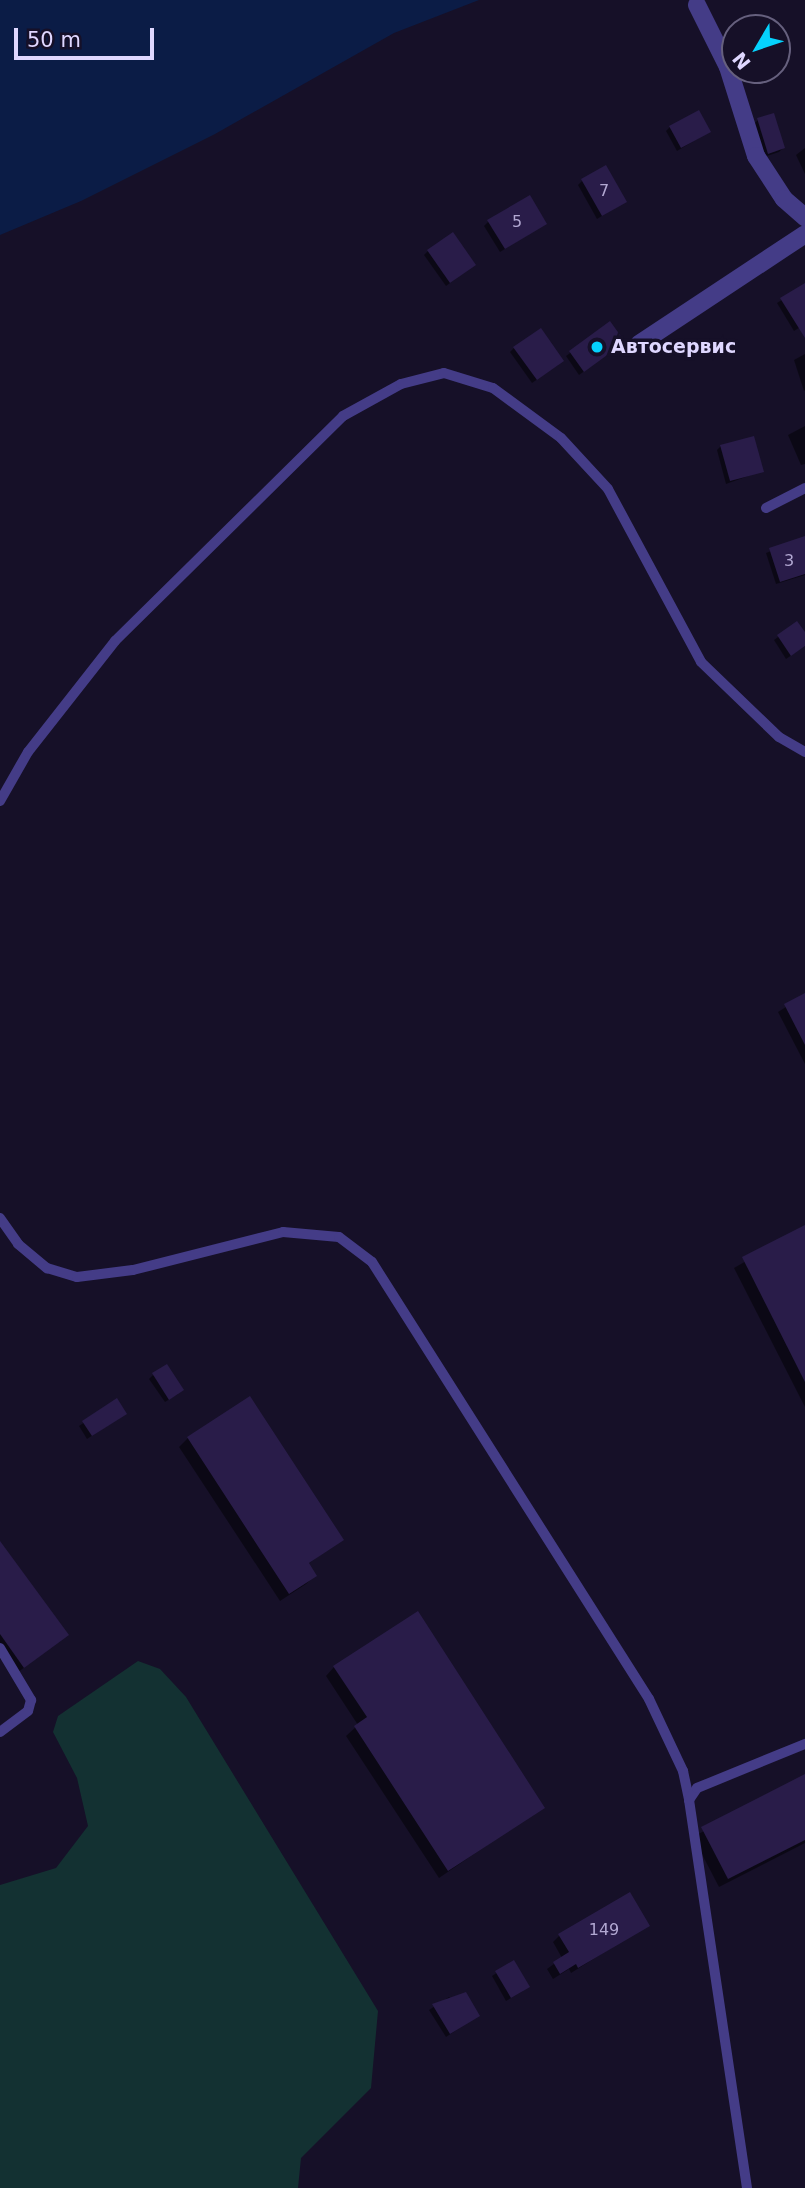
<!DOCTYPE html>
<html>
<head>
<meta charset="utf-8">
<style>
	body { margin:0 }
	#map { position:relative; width:805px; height:2188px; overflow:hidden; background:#161028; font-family:"DejaVu Sans",sans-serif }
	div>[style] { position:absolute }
	.green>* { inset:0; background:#133132 }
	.water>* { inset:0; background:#0b1c46 }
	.shadow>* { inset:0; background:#0007 }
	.building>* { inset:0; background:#291c49 }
	.service>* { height:10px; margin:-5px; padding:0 5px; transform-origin:5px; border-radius:5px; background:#443c87 }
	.minor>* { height:18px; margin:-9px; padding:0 9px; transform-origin:9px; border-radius:9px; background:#443c87 }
	.dots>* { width:19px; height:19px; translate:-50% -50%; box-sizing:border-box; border:4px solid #161028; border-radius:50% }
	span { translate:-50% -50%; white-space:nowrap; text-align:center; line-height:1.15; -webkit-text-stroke:7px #161028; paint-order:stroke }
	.number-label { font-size:16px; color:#b2a8d2 }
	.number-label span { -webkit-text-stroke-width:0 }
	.poi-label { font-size:19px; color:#dfd7ff; font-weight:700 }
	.left { translate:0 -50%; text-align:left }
	.north { position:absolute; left:721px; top:14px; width:70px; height:70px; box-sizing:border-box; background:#161028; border:2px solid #66607e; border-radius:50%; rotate:231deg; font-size:19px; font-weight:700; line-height:28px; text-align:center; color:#dfd7ff }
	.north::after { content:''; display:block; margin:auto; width:24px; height:32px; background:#05d2fd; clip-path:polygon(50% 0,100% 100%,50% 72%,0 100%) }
	.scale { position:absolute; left:14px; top:28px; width:140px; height:32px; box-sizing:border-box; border:4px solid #dfd7ff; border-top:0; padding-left:9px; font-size:21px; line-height:24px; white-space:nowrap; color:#dfd7ff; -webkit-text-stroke:5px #161028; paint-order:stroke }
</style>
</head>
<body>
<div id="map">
	<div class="green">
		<div style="clip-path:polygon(138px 1661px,160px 1669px,186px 1697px,378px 2011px,371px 2088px,301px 2158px,298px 2188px,0 2188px,0 1885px,56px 1868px,88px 1826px,77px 1778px,53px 1732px,58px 1716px)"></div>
	</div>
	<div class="water">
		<div style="clip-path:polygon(0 0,479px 0,394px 33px,215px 134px,81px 201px,0 235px)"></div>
	</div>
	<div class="shadow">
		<div style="clip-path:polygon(758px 120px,783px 148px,779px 152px,764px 157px,754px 124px)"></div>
		<div style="clip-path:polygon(670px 127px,709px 132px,677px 151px,666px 131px)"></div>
		<div style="clip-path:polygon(805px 148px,805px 174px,796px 155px)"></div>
		<div style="clip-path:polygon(582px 181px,625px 202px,597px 219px,578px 185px)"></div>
		<div style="clip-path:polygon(488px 222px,545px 224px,500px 252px,484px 226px)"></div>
		<div style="clip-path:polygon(428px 251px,469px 269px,446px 286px,424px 255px)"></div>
		<div style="clip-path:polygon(805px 285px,805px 324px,794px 331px,777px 303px)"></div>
		<div style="clip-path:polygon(610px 324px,619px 346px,579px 375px,566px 356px)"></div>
		<div style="clip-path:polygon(514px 348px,558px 365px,532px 383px,510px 352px)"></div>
		<div style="clip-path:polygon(805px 354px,805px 390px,804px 391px,794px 360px)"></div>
		<div style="clip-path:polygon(805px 426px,805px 464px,801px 465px,788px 435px)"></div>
		<div style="clip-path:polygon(721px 446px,762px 471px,726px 484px,717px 450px)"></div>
		<div style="clip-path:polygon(805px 538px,805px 575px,776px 584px,766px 553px)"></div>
		<div style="clip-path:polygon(797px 623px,805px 635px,805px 646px,786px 659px,774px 640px)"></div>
		<div style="clip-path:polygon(805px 995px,805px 1064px,778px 1012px)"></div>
		<div style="clip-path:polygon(805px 1227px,805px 1407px,734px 1268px)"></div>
		<div style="clip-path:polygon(153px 1375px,178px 1394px,165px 1402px,149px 1379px)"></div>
		<div style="clip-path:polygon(116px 1401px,121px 1417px,87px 1439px,79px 1426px)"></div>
		<div style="clip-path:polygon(188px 1438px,342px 1539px,308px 1564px,315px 1576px,306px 1584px,280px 1601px,179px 1447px)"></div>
		<div style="clip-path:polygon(0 1544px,67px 1635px,17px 1673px,0 1651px)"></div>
		<div style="clip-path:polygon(334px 1667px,543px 1807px,439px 1878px,346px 1736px,358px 1725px,326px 1676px)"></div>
		<div style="clip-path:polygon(805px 1776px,805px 1843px,719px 1887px,693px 1837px)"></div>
		<div style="clip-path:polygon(648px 1925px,571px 1973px,569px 1969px,553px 1979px,547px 1969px,562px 1958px,553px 1942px,559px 1936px)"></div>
		<div style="clip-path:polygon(513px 1962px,523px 1991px,506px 2001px,492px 1976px)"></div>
		<div style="clip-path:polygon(449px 1997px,478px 2016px,446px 2037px,429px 2010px)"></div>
	</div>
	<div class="building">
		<div style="clip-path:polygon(699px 110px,711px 132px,681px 148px,669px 126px)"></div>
		<div style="clip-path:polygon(774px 113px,785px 148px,768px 154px,757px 118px)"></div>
		<div style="clip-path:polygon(606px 165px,627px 202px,602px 216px,581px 179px)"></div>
		<div style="clip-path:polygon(530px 195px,547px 224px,505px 249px,487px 220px)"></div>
		<div style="clip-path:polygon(453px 232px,476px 265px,450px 283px,427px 250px)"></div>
		<div style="clip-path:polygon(805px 283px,805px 338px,780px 298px)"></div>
		<div style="clip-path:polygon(610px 321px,625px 342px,584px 372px,569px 351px)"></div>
		<div style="clip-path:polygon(541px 328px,564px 361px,537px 380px,513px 347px)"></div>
		<div style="clip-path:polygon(754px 436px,764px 472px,730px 481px,720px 445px)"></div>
		<div style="clip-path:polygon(805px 536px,805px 574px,780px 582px,769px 548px)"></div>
		<div style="clip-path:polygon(797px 621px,805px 632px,805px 646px,791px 656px,777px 635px)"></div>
		<div style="clip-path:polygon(805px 993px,805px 1045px,784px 1004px)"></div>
		<div style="clip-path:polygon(805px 1225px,805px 1382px,742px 1257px)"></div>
		<div style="clip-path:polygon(167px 1364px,184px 1390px,169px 1400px,152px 1373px)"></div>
		<div style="clip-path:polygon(250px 1396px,344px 1540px,309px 1563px,317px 1576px,289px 1594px,187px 1437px)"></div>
		<div style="clip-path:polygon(117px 1398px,127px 1414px,92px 1436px,82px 1421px)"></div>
		<div style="clip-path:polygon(0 1541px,69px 1635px,24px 1668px,0 1634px)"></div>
		<div style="clip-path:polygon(418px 1611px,545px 1808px,448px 1871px,354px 1726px,367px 1717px,333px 1666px)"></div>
		<div style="clip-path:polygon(805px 1774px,805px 1840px,728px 1879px,701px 1827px)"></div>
		<div style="clip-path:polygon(630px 1892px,650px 1926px,578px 1968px,576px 1964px,560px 1974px,553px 1962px,569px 1952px,558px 1934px)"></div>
		<div style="clip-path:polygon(514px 1960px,530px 1987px,511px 1998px,495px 1971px)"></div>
		<div style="clip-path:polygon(466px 1992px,480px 2016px,450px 2034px,432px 2004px)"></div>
	</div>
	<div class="service">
		<div style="left:766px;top:508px;width:44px;rotate:-27.1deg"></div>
		<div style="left:0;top:801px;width:56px;rotate:-60.3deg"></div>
		<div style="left:28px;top:752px;width:141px;rotate:-51.9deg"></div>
		<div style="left:115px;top:641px;width:320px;rotate:-44.6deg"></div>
		<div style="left:343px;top:416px;width:66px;rotate:-28.9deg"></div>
		<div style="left:401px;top:384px;width:44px;rotate:-14.3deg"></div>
		<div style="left:444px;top:373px;width:51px;rotate:17deg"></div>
		<div style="left:493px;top:388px;width:84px;rotate:36.3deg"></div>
		<div style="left:561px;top:438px;width:69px;rotate:47.3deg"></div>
		<div style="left:608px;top:489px;width:196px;rotate:61.7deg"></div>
		<div style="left:701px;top:662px;width:108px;rotate:43.9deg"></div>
		<div style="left:779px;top:737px;width:30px;rotate:30deg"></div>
		<div style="left:0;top:1218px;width:32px;rotate:55deg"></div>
		<div style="left:18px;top:1244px;width:38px;rotate:40deg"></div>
		<div style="left:47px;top:1268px;width:31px;rotate:17deg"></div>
		<div style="left:77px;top:1277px;width:56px;rotate:-7.1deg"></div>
		<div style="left:133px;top:1270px;width:155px;rotate:-14.2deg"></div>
		<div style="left:283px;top:1232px;width:56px;rotate:5.1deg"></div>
		<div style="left:339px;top:1237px;width:41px;rotate:37.1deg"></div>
		<div style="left:372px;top:1262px;width:517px;rotate:57.63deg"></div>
		<div style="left:649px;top:1699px;width:80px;rotate:64.7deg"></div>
		<div style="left:683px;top:1771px;width:30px;rotate:78deg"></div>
		<div style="left:0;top:1648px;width:61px;rotate:59.2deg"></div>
		<div style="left:31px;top:1700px;width:11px;rotate:105deg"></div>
		<div style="left:28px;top:1711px;width:35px;rotate:143deg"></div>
		<div style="left:747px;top:2188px;width:392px;rotate:-98.5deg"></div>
		<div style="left:689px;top:1800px;width:14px;rotate:-56deg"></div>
		<div style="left:697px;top:1788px;width:117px;rotate:-22.2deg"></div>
	</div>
	<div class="minor">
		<div style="left:697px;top:5px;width:69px;rotate:63.4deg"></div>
		<div style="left:728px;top:67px;width:93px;rotate:72.5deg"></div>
		<div style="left:756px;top:156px;width:51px;rotate:56.9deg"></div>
		<div style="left:784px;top:199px;width:28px;rotate:41deg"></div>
		<div style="left:639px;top:344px;width:199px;rotate:-33.5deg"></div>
	</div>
	<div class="dots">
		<div style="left:597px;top:347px;background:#05d2fd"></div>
	</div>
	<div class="number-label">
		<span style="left:604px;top:191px">7</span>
		<span style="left:517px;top:222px">5</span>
		<span style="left:789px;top:561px">3</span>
		<span style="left:604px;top:1930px">149</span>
	</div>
	<div class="poi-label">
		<span class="left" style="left:611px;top:347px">Автосервис</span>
	</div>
	<div class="north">N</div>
	<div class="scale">50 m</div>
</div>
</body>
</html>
